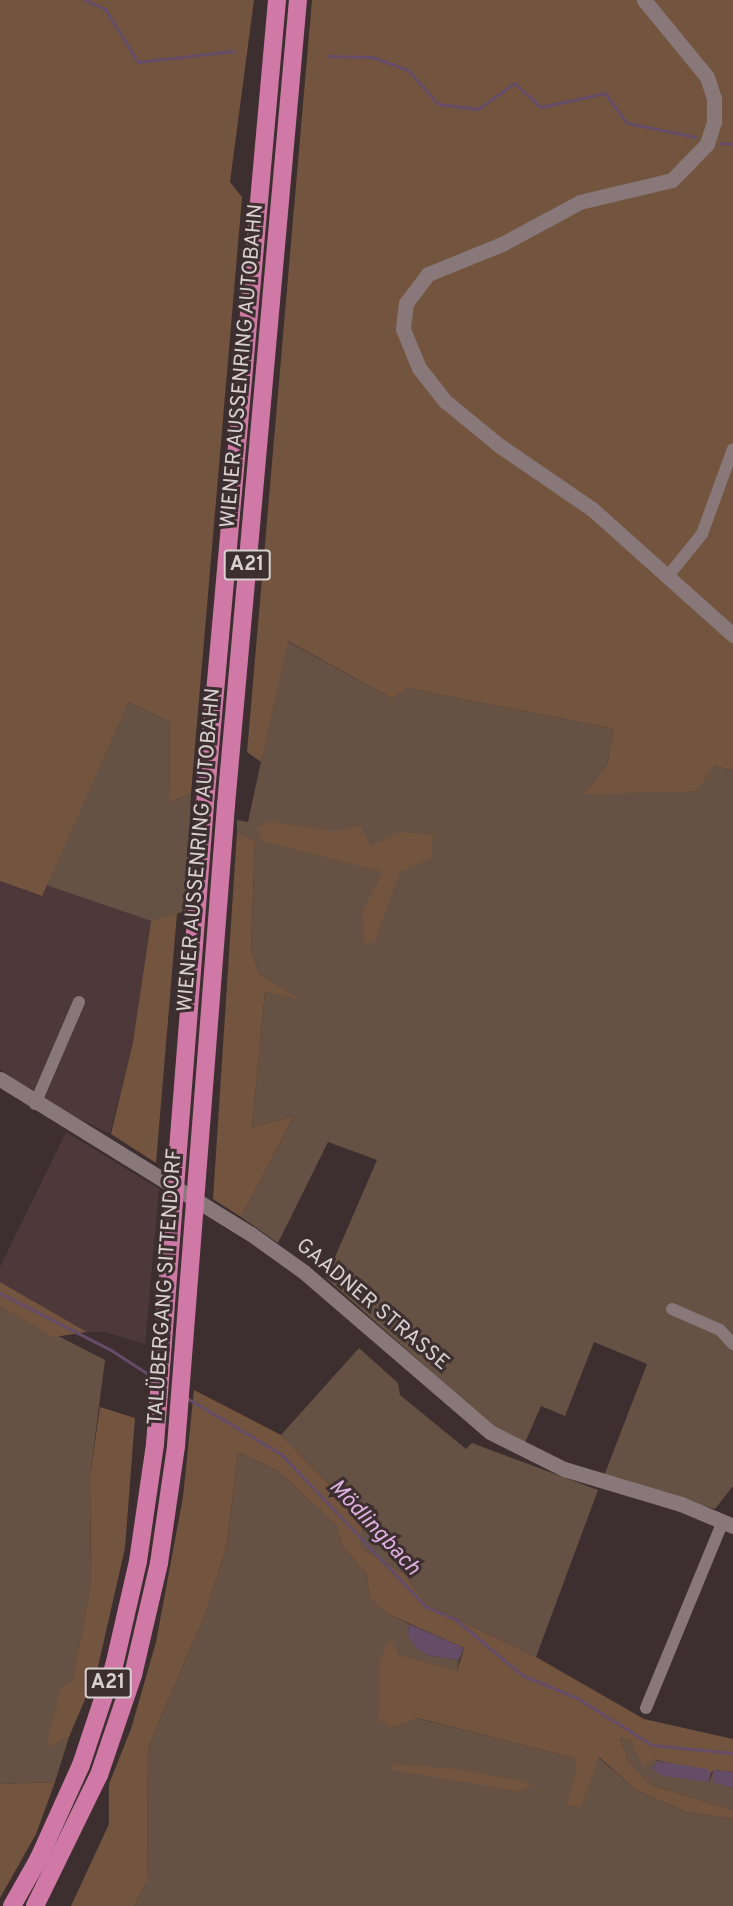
<!DOCTYPE html>
<html>
<head>
<meta charset="utf-8">
<style>
	body { margin:0 }
	#map { position:relative; width:733px; height:1906px; overflow:hidden; background:#3d2f30; font-family:Overpass,sans-serif }
	div>[style] { position:absolute }
	.built>* { inset:0; background:#4d383a }
	.green>* { inset:0; background:#655244 }
	.forest>* { inset:0; background:#73543e }
	.water>* { inset:0; background:#654c67 }
	.stream>* { height:3px; margin:-1.5px; padding:0 1.5px; transform-origin:1.5px; border-radius:1.5px; background:#654c67 }
	.street>* { height:12px; margin:-6px; padding:0 6px; transform-origin:6px; border-radius:6px; background:#887879 }
	.secondary>* { height:15px; margin:-7.5px; padding:0 7.5px; transform-origin:7.5px; border-radius:7.5px; background:#887879 }
	.highway>* { height:18px; margin:-9px; padding:0 9px; transform-origin:9px; border-radius:9px; background:#d079a7 }
	span { translate:-50% -50%; white-space:nowrap; text-align:center; line-height:1.15; -webkit-text-stroke:6px #3d2f30; paint-order:stroke }
	.shield-label span { padding:2px 4px; background:#3d2f30; border:2px solid; border-radius:4px; -webkit-text-stroke-width:0 }
	.shield-label { font-size:20px; color:#d8cfd0; font-weight:700 }
	.street-label { font-size:21px; color:#d8cfd0 }
	.water-label { font-size:22px; color:#dfb1e2; font-style:italic }
</style>
</head>
<body>
<div id="map">
	<div class="built">
		<div style="clip-path:polygon(0 881px,41px 896px,46px 885px,151px 921px,133px 1042px,110px 1134px,49px 1104px,0 1069px)"></div>
		<div style="clip-path:polygon(66px 1132px,159px 1189px,145px 1344px,104px 1332px,87px 1332px,0 1282px,0 1267px)"></div>
	</div>
	<div class="green">
		<div style="clip-path:polygon(287px 641px,393px 699px,407px 688px,614px 729px,607px 765px,585px 793px,714px 766px,733px 770px,733px 1486px,715px 1509px,604px 1476px,647px 1364px,594px 1342px,565px 1416px,541px 1406px,524px 1445px,489px 1423px,326px 1278px,377px 1160px,328px 1142px,278px 1243px,241px 1217px,294px 1116px,252px 1127px,265px 992px,300px 999px,259px 974px,251px 949px,255px 841px,237px 832px,237px 820px,248px 822px)"></div>
		<div style="clip-path:polygon(129px 702px,170px 722px,169px 803px,191px 793px,186px 911px,151px 921px,46px 885px)"></div>
		<div style="clip-path:polygon(0 1306px,105px 1360px,90px 1476px,91px 1583px,73px 1682px,47px 1747px,69px 1737px,55px 1782px,0 1784px)"></div>
		<div style="clip-path:polygon(359px 1348px,398px 1383px,400px 1395px,466px 1449px,472px 1443px,598px 1490px,536px 1657px,428px 1605px,403px 1573px,361px 1548px,363px 1519px,281px 1435px)"></div>
		<div style="clip-path:polygon(238px 1452px,278px 1471px,336px 1525px,343px 1547px,366px 1573px,370px 1599px,388px 1614px,409px 1624px,408px 1635px,427px 1655px,459px 1660px,457px 1672px,400px 1655px,390px 1640px,392px 1728px,416px 1718px,574px 1758px,578px 1772px,567px 1805px,581px 1806px,598px 1757px,636px 1790px,686px 1812px,733px 1819px,733px 1906px,134px 1906px,147px 1882px,148px 1747px,206px 1612px,227px 1544px)"></div>
		<div style="clip-path:polygon(620px 1738px,631px 1741px,658px 1761px,652px 1768px,709px 1782px,714px 1770px,714px 1782px,733px 1788px,733px 1810px,651px 1785px,628px 1761px)"></div>
	</div>
	<div class="forest">
		<div style="clip-path:polygon(0 0,254px 0,230px 182px,242px 197px,191px 793px,169px 803px,170px 722px,129px 702px,42px 896px,0 881px)"></div>
		<div style="clip-path:polygon(312px 0,733px 0,733px 770px,714px 766px,696px 791px,584px 794px,607px 765px,614px 729px,407px 688px,393px 699px,288px 641px,261px 762px,247px 752px)"></div>
		<div style="clip-path:polygon(270px 822px,334px 831px,360px 826px,371px 846px,400px 832px,433px 835px,431px 858px,400px 872px,374px 943px,364px 943px,363px 911px,383px 872px,262px 841px,258px 827px)"></div>
		<div style="clip-path:polygon(237px 832px,255px 841px,251px 949px,259px 974px,302px 1000px,265px 992px,252px 1127px,294px 1116px,241px 1217px,213px 1199px)"></div>
		<div style="clip-path:polygon(177px 913px,156px 1163px,111px 1134px,133px 1042px,151px 921px)"></div>
		<div style="clip-path:polygon(0 1282px,87px 1332px,54px 1337px,0 1306px)"></div>
		<div style="clip-path:polygon(194px 1390px,281px 1435px,363px 1519px,361px 1548px,403px 1573px,428px 1605px,536px 1657px,644px 1719px,733px 1739px,733px 1772px,714px 1770px,711px 1773px,653px 1759px,644px 1767px,631px 1741px,620px 1738px,628px 1761px,651px 1785px,733px 1810px,733px 1819px,686px 1812px,636px 1790px,599px 1757px,581px 1807px,566px 1805px,577px 1772px,574px 1758px,417px 1718px,392px 1728px,379px 1720px,380px 1659px,390px 1639px,400px 1655px,457px 1671px,464px 1648px,388px 1614px,370px 1599px,366px 1573px,343px 1547px,336px 1525px,278px 1471px,238px 1452px,227px 1544px,206px 1612px,148px 1747px,147px 1882px,134px 1906px,71px 1906px,109px 1824px,109px 1784px,131px 1729px,156px 1642px,183px 1497px)"></div>
		<div style="clip-path:polygon(100px 1407px,135px 1418px,125px 1548px,97px 1671px,69px 1737px,46px 1748px,61px 1688px,73px 1681px,91px 1583px,90px 1476px)"></div>
		<div style="clip-path:polygon(394px 1764px,456px 1769px,523px 1781px,532px 1787px,517px 1791px,392px 1770px)"></div>
		<div style="clip-path:polygon(55px 1782px,36px 1834px,0 1898px,0 1784px)"></div>
	</div>
	<div class="water">
		<div style="clip-path:polygon(409px 1624px,464px 1648px,459px 1660px,427px 1655px,415px 1647px,408px 1635px)"></div>
		<div style="clip-path:polygon(658px 1761px,707px 1769px,711px 1773px,709px 1782px,662px 1776px,652px 1768px)"></div>
		<div style="clip-path:polygon(714px 1770px,733px 1772px,733px 1788px,713px 1782px)"></div>
	</div>
	<div class="stream">
		<div style="left:85px;top:0;width:22px;rotate:24deg"></div>
		<div style="left:105px;top:9px;width:62px;rotate:58.1deg"></div>
		<div style="left:138px;top:62px;width:96px;rotate:-6.6deg"></div>
		<div style="left:328px;top:56px;width:44px;rotate:1.3deg"></div>
		<div style="left:372px;top:57px;width:38px;rotate:20deg"></div>
		<div style="left:408px;top:70px;width:45px;rotate:48.6deg"></div>
		<div style="left:438px;top:104px;width:40px;rotate:7.1deg"></div>
		<div style="left:478px;top:109px;width:44px;rotate:-35.8deg"></div>
		<div style="left:514px;top:83px;width:36px;rotate:42deg"></div>
		<div style="left:541px;top:107px;width:66px;rotate:-12.3deg"></div>
		<div style="left:605px;top:93px;width:37px;rotate:54deg"></div>
		<div style="left:627px;top:123px;width:70px;rotate:11.5deg"></div>
		<div style="left:721px;top:143px;width:12px;rotate:5deg"></div>
		<div style="left:0;top:1293px;width:125px;rotate:27.2deg"></div>
		<div style="left:111px;top:1350px;width:51px;rotate:33.1deg"></div>
		<div style="left:185px;top:1397px;width:112px;rotate:30.7deg"></div>
		<div style="left:281px;top:1454px;width:209px;rotate:46.5deg"></div>
		<div style="left:425px;top:1606px;width:34px;rotate:24deg"></div>
		<div style="left:456px;top:1620px;width:86px;rotate:39.8deg"></div>
		<div style="left:522px;top:1675px;width:60px;rotate:22.7deg"></div>
		<div style="left:577px;top:1698px;width:89px;rotate:32.1deg"></div>
		<div style="left:652px;top:1745px;width:81px;rotate:5.6deg"></div>
	</div>
	<div class="street">
		<div style="left:668px;top:576px;width:54px;rotate:-51deg"></div>
		<div style="left:702px;top:534px;width:90px;rotate:-70deg"></div>
		<div style="left:35px;top:1104px;width:111px;rotate:-66.7deg"></div>
		<div style="left:672px;top:1309px;width:52px;rotate:23.6deg"></div>
		<div style="left:720px;top:1330px;width:19px;rotate:47deg"></div>
		<div style="left:646px;top:1708px;width:202px;rotate:-67.6deg"></div>
	</div>
	<div class="secondary">
		<div style="left:644px;top:0;width:99px;rotate:50.7deg"></div>
		<div style="left:707px;top:77px;width:22px;rotate:72deg"></div>
		<div style="left:714px;top:98px;width:24px;rotate:90deg"></div>
		<div style="left:714px;top:122px;width:23px;rotate:108deg"></div>
		<div style="left:707px;top:144px;width:50px;rotate:134.2deg"></div>
		<div style="left:672px;top:180px;width:95px;rotate:166.6deg"></div>
		<div style="left:580px;top:202px;width:89px;rotate:151.7deg"></div>
		<div style="left:502px;top:244px;width:80px;rotate:157.9deg"></div>
		<div style="left:428px;top:274px;width:36px;rotate:127deg"></div>
		<div style="left:406px;top:303px;width:26px;rotate:97deg"></div>
		<div style="left:403px;top:329px;width:42px;rotate:67.7deg"></div>
		<div style="left:419px;top:368px;width:42px;rotate:51.8deg"></div>
		<div style="left:445px;top:401px;width:71px;rotate:39.3deg"></div>
		<div style="left:500px;top:446px;width:112px;rotate:34.4deg"></div>
		<div style="left:592px;top:509px;width:189px;rotate:41.8deg"></div>
		<div style="left:0;top:1079px;width:295px;rotate:31.7deg"></div>
		<div style="left:251px;top:1234px;width:65px;rotate:35.6deg"></div>
		<div style="left:304px;top:1272px;width:245px;rotate:40.7deg"></div>
		<div style="left:490px;top:1432px;width:83px;rotate:26.6deg"></div>
		<div style="left:564px;top:1469px;width:122px;rotate:16.7deg"></div>
		<div style="left:681px;top:1504px;width:56px;rotate:22.9deg"></div>
	</div>
	<div class="highway">
		<div style="left:12px;top:1906px;width:55px;rotate:-60.6deg"></div>
		<div style="left:39px;top:1858px;width:102px;rotate:-65.7deg"></div>
		<div style="left:81px;top:1765px;width:104px;rotate:-71.6deg"></div>
		<div style="left:114px;top:1666px;width:108px;rotate:-77.1deg"></div>
		<div style="left:138px;top:1561px;width:118px;rotate:-81.7deg"></div>
		<div style="left:155px;top:1444px;width:642px;rotate:-85.53deg"></div>
		<div style="left:205px;top:804px;width:807px;rotate:-84.88deg"></div>
		<div style="left:35px;top:1906px;width:146px;rotate:-64deg"></div>
		<div style="left:99px;top:1775px;width:106px;rotate:-71.2deg"></div>
		<div style="left:133px;top:1675px;width:115px;rotate:-76.9deg"></div>
		<div style="left:159px;top:1563px;width:118px;rotate:-81.7deg"></div>
		<div style="left:176px;top:1446px;width:643px;rotate:-85.54deg"></div>
		<div style="left:226px;top:805px;width:808px;rotate:-84.89deg"></div>
	</div>
	<div class="shield-label">
		<span style="left:247px;top:565px">A21</span>
		<span style="left:108px;top:1683px">A21</span>
	</div>
	<div class="street-label">
		<span style="left:243px;top:366px;rotate:-85deg">WIENER AUSSENRING AUTOBAHN</span>
		<span style="left:200px;top:850px;rotate:-85deg">WIENER AUSSENRING AUTOBAHN</span>
		<span style="left:166px;top:1287px;rotate:-86deg">TALÜBERGANG SITTENDORF</span>
		<span style="left:372px;top:1305px;rotate:40deg">GAADNER STRASSE</span>
	</div>
	<div class="water-label">
		<span style="left:374px;top:1528px;rotate:47deg">Mödlingbach</span>
	</div>
</div>
</body>
</html>
